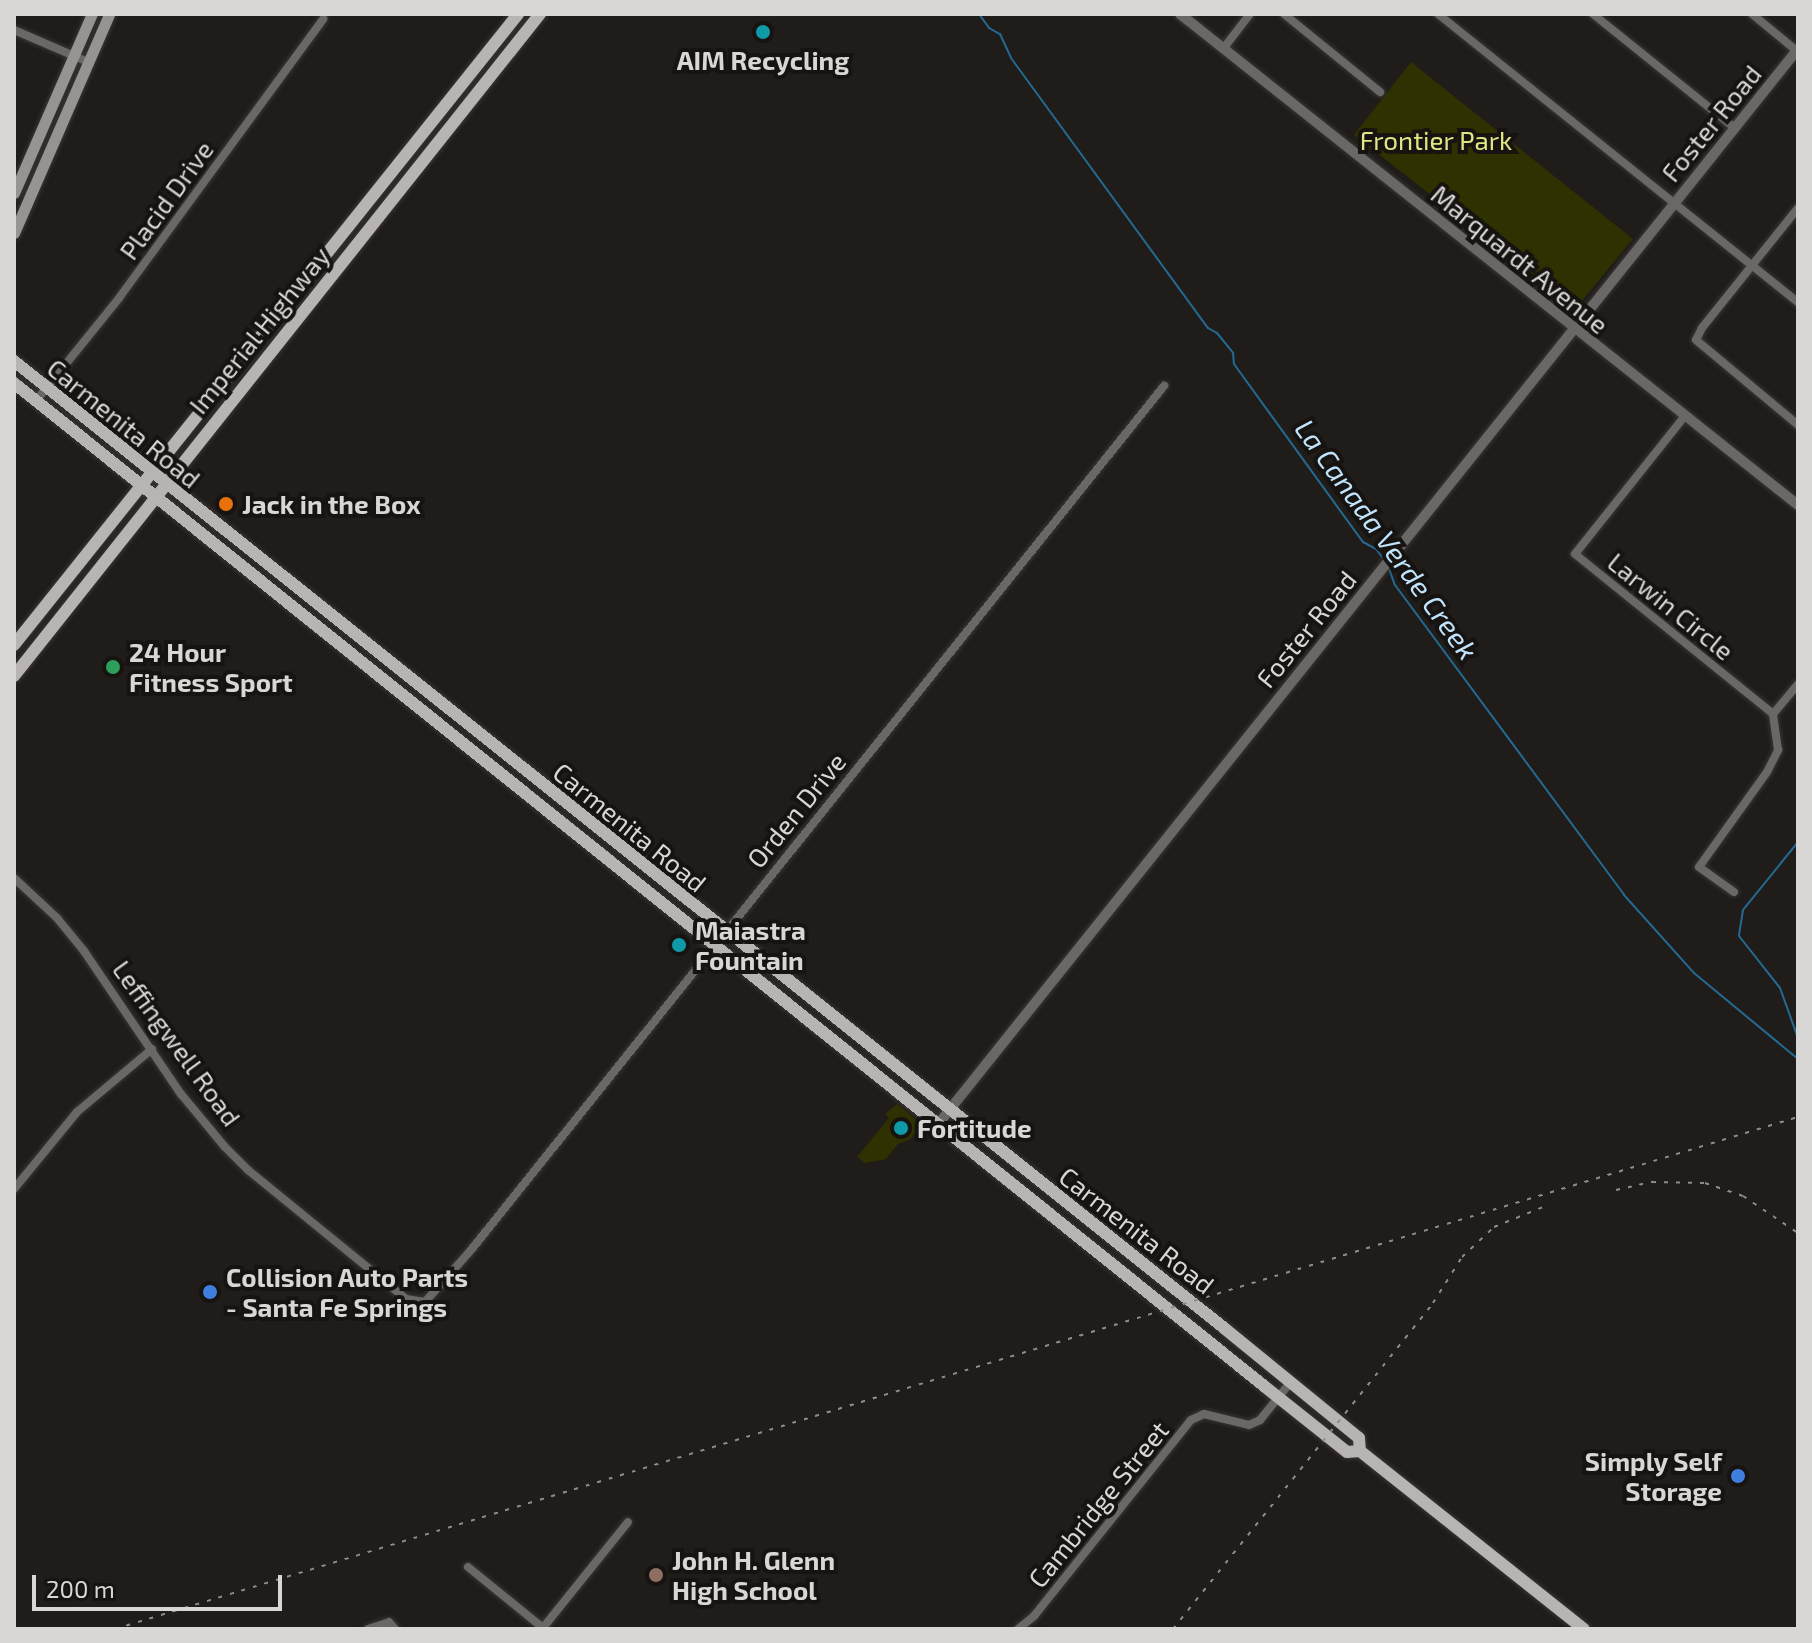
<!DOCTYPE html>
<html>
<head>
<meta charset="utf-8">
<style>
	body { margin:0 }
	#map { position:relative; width:1812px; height:1643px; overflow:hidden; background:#1f1c1a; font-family:"Exo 2",sans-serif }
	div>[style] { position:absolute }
	.green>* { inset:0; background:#2f3101 }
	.stream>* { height:2px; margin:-1px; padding:0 1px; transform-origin:1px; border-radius:1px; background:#236a92 }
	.roads { filter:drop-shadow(0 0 2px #393634) drop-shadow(0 0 2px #393634) }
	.minor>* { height:8px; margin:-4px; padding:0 4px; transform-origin:4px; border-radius:4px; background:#696867 }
	.tertiary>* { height:10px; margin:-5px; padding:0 5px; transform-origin:5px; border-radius:5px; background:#696867 }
	.secondary>* { height:11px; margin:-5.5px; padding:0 5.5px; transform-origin:5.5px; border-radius:5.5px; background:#969392 }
	.primary>* { height:12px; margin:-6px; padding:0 6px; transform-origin:6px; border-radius:6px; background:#b8b4b3 }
	.rail>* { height:2px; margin-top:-1px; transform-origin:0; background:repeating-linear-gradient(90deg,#8e8c8a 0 4px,transparent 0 12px) }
	.dots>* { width:22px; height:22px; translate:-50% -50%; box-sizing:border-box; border:4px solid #161311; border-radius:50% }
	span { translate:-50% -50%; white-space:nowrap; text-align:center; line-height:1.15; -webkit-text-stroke:8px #161311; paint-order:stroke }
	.poi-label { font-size:26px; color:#d8d7d5; font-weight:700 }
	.left { translate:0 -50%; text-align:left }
	.right { translate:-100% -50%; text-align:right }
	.street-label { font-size:26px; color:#d8d7d5 }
	.park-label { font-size:26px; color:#e0e683 }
	.water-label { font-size:28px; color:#c0e4fb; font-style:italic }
	.frame { position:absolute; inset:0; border:16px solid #d8d7d5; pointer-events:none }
	.scale { position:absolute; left:32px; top:1575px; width:250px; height:36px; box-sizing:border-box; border:4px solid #d8d7d5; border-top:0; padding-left:10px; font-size:24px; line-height:28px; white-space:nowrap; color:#d8d7d5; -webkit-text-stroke:6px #161311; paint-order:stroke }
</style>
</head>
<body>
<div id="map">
	<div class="green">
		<div style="clip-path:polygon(1411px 62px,1633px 239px,1576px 308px,1354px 135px)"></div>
		<div style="clip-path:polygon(897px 1104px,915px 1119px,917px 1131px,910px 1139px,898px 1144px,886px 1159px,865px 1163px,857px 1157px,889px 1118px,885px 1114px)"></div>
	</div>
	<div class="stream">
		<div style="left:979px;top:14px;width:17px;rotate:54deg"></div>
		<div style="left:989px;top:28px;width:13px;rotate:29deg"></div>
		<div style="left:1000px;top:34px;width:26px;rotate:65deg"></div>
		<div style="left:1011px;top:58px;width:334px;rotate:53.9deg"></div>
		<div style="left:1208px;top:328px;width:10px;rotate:29deg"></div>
		<div style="left:1217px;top:333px;width:26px;rotate:51deg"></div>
		<div style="left:1233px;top:353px;width:11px;rotate:85deg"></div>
		<div style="left:1234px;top:364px;width:220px;rotate:54.1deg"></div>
		<div style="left:1363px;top:542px;width:15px;rotate:28deg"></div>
		<div style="left:1376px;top:549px;width:15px;rotate:53deg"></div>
		<div style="left:1388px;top:566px;width:20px;rotate:70deg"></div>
		<div style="left:1395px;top:585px;width:385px;rotate:53.5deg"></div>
		<div style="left:1624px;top:895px;width:105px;rotate:48.1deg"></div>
		<div style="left:1694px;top:973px;width:135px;rotate:39.6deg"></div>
		<div style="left:1798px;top:842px;width:87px;rotate:129deg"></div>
		<div style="left:1743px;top:910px;width:26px;rotate:99deg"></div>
		<div style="left:1739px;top:936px;width:66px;rotate:51.7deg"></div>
		<div style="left:1780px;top:988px;width:53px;rotate:70.2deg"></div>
	</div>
	<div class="roads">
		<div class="minor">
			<div style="left:1284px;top:14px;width:124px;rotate:39.1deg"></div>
			<div style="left:1438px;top:14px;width:461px;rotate:38.7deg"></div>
			<div style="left:1593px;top:14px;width:182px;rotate:38.8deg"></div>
			<div style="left:1752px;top:14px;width:58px;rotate:39.4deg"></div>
			<div style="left:14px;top:30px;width:81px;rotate:23.4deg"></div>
			<div style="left:1223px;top:49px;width:44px;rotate:-52.4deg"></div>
			<div style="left:1798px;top:208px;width:154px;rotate:128.7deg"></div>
			<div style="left:1702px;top:328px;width:13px;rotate:117deg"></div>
			<div style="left:1696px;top:340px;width:133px;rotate:39.8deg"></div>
			<div style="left:36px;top:401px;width:132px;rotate:-51.1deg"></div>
			<div style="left:119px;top:298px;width:346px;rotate:-53.8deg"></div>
			<div style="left:1684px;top:417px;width:175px;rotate:128.5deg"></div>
			<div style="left:1575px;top:554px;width:255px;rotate:38.9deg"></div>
			<div style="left:1773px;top:714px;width:39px;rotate:-50deg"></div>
			<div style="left:14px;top:878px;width:59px;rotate:42.9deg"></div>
			<div style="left:57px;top:918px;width:43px;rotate:50.7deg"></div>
			<div style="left:84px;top:951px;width:173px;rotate:55.9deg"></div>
			<div style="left:181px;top:1094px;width:69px;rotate:50.3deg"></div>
			<div style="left:225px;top:1147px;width:33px;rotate:45deg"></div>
			<div style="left:248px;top:1170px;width:204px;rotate:39.2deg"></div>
			<div style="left:406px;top:1299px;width:19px;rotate:9deg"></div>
			<div style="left:425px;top:1302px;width:69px;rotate:-48.5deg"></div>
			<div style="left:471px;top:1250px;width:1108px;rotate:-51.27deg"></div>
			<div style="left:1734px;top:892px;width:43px;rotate:-144.5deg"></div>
			<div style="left:1699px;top:867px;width:117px;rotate:-54.4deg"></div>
			<div style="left:1767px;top:772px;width:25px;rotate:-63deg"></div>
			<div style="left:1778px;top:750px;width:36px;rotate:-98deg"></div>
			<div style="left:14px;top:1189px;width:99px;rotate:-50.7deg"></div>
			<div style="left:77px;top:1112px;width:98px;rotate:-40deg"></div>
			<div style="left:468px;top:1567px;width:97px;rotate:39.1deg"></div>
			<div style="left:368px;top:1629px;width:22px;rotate:-18deg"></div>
			<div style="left:389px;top:1622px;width:9px;rotate:49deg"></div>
			<div style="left:542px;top:1629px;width:137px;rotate:-51.2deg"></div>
			<div style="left:1018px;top:1629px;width:21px;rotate:-39deg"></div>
			<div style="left:1034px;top:1616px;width:251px;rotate:-51.3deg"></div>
			<div style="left:1191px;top:1420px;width:14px;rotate:-25deg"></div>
			<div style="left:1204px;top:1414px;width:46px;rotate:13.7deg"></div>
			<div style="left:1249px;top:1425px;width:12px;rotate:-24deg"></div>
			<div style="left:1260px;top:1420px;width:48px;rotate:-51deg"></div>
		</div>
		<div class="tertiary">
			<div style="left:1180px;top:14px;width:789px;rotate:38.47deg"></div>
			<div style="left:939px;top:1123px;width:1375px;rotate:-51.35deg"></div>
		</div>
		<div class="secondary">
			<div style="left:14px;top:193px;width:195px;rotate:-66.5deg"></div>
			<div style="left:14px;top:233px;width:239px;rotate:-66.5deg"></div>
		</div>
		<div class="primary">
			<div style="left:14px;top:361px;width:1549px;rotate:38.63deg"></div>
			<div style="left:1224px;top:1328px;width:174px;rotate:39.2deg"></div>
			<div style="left:1359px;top:1438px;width:13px;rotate:86deg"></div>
			<div style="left:14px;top:383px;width:1603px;rotate:38.74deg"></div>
			<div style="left:1264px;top:1386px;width:106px;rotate:38.5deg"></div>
			<div style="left:1347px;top:1452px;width:13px;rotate:-4deg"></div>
			<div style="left:1360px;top:1451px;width:286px;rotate:38.5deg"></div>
			<div style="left:14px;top:645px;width:808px;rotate:-51.38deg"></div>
			<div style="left:14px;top:676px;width:846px;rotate:-51.53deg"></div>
		</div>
	</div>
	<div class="rail">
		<div style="left:1616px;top:1190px;width:37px;rotate:-13deg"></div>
		<div style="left:1652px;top:1182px;width:53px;rotate:1.1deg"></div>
		<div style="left:1705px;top:1183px;width:40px;rotate:18.9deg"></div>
		<div style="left:1743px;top:1196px;width:66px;rotate:33.9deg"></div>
		<div style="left:115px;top:1629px;width:1759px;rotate:-16.92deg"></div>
		<div style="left:1173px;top:1629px;width:417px;rotate:-51.4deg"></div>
		<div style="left:1433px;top:1303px;width:54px;rotate:-57.8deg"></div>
		<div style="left:1462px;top:1257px;width:44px;rotate:-43.2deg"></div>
		<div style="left:1494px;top:1227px;width:58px;rotate:-22.2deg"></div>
	</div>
	<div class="dots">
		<div style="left:763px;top:32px;background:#0f9aa8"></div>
		<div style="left:226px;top:504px;background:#e8710a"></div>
		<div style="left:113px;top:667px;background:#2e9e5b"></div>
		<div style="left:679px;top:945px;background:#0f9aa8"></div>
		<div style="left:901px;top:1128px;background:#0f9aa8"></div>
		<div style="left:210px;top:1292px;background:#3f7fe0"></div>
		<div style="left:1738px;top:1476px;background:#3f7fe0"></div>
		<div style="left:656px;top:1575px;background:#8d6e63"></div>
	</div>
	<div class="poi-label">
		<span style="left:763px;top:60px">AIM Recycling</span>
		<span class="left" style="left:242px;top:504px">Jack in the Box</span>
		<span class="left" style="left:129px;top:667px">24 Hour<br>Fitness Sport</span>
		<span class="left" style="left:695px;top:945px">Maiastra<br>Fountain</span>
		<span class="left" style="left:917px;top:1128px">Fortitude</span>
		<span class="left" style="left:226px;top:1292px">Collision Auto Parts<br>- Santa Fe Springs</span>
		<span class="right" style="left:1722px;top:1476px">Simply Self<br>Storage</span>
		<span class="left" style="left:672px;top:1575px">John H. Glenn<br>High School</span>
	</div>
	<div class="street-label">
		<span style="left:1711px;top:123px;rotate:-51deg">Foster Road</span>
		<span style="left:166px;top:200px;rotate:-54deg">Placid Drive</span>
		<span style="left:1520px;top:259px;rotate:39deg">Marquardt Avenue</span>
		<span style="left:259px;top:330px;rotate:-51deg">Imperial Highway</span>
		<span style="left:124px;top:423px;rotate:39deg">Carmenita Road</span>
		<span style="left:1671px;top:606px;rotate:39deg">Larwin Circle</span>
		<span style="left:1306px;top:629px;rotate:-51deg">Foster Road</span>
		<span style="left:796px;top:810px;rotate:-51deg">Orden Drive</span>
		<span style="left:630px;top:827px;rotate:39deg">Carmenita Road</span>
		<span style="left:177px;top:1043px;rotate:54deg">Leffingwell Road</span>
		<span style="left:1137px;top:1230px;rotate:38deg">Carmenita Road</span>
		<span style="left:1098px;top:1504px;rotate:-51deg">Cambridge Street</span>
	</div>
	<div class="park-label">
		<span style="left:1436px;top:140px">Frontier Park</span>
	</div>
	<div class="water-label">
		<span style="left:1387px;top:539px;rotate:54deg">La Canada Verde Creek</span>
	</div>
	<div class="frame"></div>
	<div class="scale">200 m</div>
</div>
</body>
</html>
